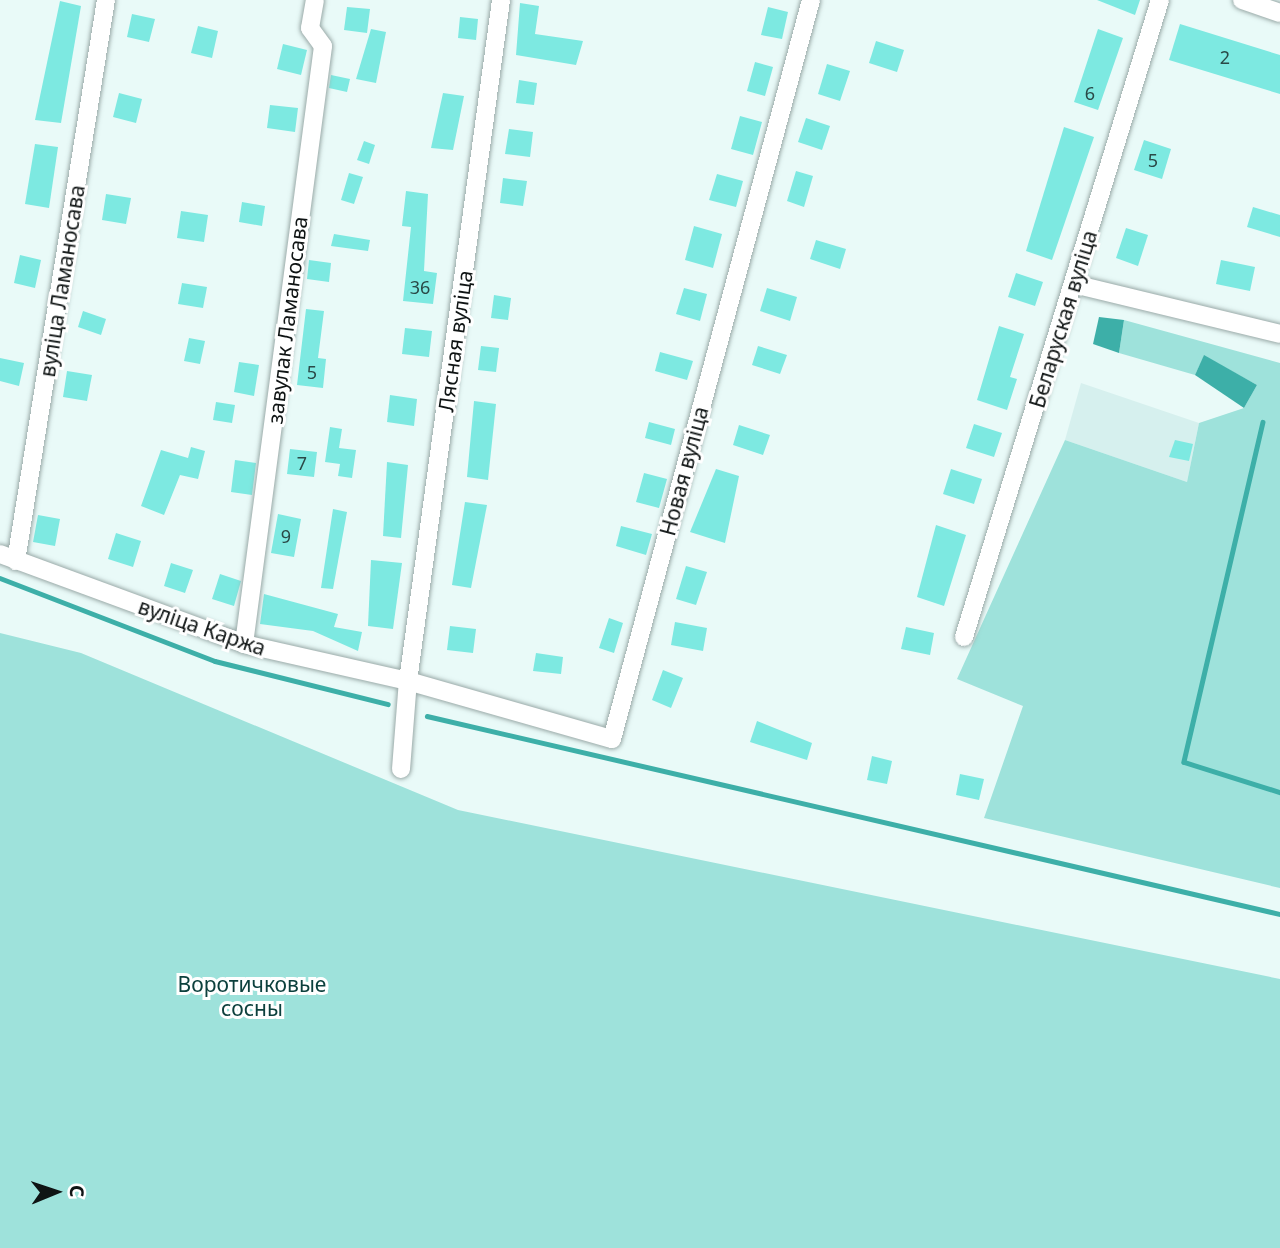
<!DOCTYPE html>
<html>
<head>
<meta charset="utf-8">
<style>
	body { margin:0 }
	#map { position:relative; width:1280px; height:1248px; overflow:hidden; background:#e9faf8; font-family:"Noto Sans",sans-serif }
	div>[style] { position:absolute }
	.built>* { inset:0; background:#d6f0ee }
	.green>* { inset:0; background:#9ee2db }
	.water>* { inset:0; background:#3dafa8 }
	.stream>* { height:4.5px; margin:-2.25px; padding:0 2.25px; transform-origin:2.25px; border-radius:2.25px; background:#3dafa8 }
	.building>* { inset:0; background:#7de9e1 }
	.roads { filter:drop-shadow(0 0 2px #9aaaa8) drop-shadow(0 0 2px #9aaaa8) }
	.minor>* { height:18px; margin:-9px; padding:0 9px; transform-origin:9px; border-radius:9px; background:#fff }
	span { translate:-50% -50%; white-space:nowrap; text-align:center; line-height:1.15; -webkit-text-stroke:6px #fff; paint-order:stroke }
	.number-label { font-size:18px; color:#2a4947 }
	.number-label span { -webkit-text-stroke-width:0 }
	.street-label { font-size:21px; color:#0f1414 }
	.park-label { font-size:21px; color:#0c403d }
	.north { position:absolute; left:21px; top:1157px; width:70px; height:70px; -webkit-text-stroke:5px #fff; paint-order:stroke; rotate:88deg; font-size:19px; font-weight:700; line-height:28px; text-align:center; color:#0f1414 }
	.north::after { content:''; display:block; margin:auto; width:24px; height:32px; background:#0f1414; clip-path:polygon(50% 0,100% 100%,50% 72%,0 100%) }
</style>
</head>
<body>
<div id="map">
	<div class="built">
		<div style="clip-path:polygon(1081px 383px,1199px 423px,1187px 482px,1065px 440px)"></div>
	</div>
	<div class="green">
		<div style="clip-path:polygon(1124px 320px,1280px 363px,1280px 888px,984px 818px,1023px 706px,957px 679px,1065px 440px,1187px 482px,1199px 423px,1244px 408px,1257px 385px,1204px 356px,1195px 375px,1119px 353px)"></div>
		<div style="clip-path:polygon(0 633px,81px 653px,458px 810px,1280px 979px,1280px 1248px,0 1248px)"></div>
	</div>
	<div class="water">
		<div style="clip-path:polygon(1099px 317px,1124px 320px,1119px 353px,1093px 344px)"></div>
		<div style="clip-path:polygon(1204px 355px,1257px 385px,1244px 408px,1195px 375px)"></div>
	</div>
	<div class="stream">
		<div style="left:1263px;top:422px;width:349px;rotate:103.1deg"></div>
		<div style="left:1184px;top:762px;width:101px;rotate:17.4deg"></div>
		<div style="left:0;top:578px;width:230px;rotate:21.1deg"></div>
		<div style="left:215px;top:661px;width:178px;rotate:14deg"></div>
		<div style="left:427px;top:716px;width:876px;rotate:13.07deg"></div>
	</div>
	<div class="building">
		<div style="clip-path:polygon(1097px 0,1140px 0,1135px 15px)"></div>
		<div style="clip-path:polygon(60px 1px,81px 6px,61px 123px,35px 120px)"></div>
		<div style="clip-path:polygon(520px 3px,539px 6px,535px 34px,583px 41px,576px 65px,516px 55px)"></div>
		<div style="clip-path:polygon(347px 7px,370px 9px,367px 33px,344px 30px)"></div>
		<div style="clip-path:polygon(768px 7px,788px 12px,782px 39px,761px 35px)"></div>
		<div style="clip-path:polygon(132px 14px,155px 19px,149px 42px,127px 37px)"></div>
		<div style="clip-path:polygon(460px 17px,478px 19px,476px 40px,458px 38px)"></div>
		<div style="clip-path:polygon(1180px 24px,1280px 55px,1280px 94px,1169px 60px)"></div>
		<div style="clip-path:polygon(198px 26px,218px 31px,212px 58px,191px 53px)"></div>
		<div style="clip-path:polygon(371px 29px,386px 32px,376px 83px,356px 79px)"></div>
		<div style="clip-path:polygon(1098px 29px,1123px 38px,1098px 110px,1074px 102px)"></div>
		<div style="clip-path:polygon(876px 41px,904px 50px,897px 72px,869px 63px)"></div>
		<div style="clip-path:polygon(283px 44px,307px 50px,301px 75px,277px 69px)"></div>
		<div style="clip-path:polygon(755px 62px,773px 67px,765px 96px,747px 91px)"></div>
		<div style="clip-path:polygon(827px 64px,850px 71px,840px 101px,818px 94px)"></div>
		<div style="clip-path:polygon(331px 75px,350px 79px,347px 92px,329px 88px)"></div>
		<div style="clip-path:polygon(519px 80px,537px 83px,534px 105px,516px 103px)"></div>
		<div style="clip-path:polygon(119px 93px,142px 99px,136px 123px,113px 117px)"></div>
		<div style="clip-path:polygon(443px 93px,464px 96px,453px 150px,431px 148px)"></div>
		<div style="clip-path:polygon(270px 105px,298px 108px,295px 132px,267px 128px)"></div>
		<div style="clip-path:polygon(740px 116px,762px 122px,753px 155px,731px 149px)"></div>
		<div style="clip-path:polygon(806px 118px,830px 126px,822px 150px,798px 142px)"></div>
		<div style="clip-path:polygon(1064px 127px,1094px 137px,1052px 260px,1026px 251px)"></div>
		<div style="clip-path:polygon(509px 129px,533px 132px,530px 157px,505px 154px)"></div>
		<div style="clip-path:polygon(1144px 140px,1171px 149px,1162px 179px,1134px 170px)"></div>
		<div style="clip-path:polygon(364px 141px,375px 145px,369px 164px,357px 160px)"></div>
		<div style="clip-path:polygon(35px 144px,58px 147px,49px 208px,25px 204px)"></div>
		<div style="clip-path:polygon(796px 171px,813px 176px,804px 207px,787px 201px)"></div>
		<div style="clip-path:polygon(349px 173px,363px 177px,354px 204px,341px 200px)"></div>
		<div style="clip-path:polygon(717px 174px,743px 181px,736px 207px,709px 200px)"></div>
		<div style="clip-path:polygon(503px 178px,527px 181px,523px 206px,500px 203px)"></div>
		<div style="clip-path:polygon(406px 191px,428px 194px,424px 271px,437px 273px,433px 304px,403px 301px,411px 227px,402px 226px)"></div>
		<div style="clip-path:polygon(106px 194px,131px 198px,126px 224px,102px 220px)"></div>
		<div style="clip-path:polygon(242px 202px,265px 206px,262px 226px,239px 222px)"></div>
		<div style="clip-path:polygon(1253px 207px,1280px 215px,1280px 237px,1247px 227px)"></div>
		<div style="clip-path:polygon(181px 211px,208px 215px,204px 242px,177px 238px)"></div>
		<div style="clip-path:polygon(694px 226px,722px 234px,713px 268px,685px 260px)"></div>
		<div style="clip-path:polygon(1126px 228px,1148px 235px,1138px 266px,1116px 258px)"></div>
		<div style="clip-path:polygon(334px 234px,370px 240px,368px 251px,331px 246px)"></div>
		<div style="clip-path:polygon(816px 240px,846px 249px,840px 269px,810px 259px)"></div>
		<div style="clip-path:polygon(20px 255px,41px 260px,35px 288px,14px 283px)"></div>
		<div style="clip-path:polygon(309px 260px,331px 263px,329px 282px,307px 279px)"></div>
		<div style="clip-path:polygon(1221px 260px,1255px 267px,1250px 291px,1216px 284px)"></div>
		<div style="clip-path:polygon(1016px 273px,1043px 282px,1035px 306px,1008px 297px)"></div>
		<div style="clip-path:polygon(182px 283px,207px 287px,203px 308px,178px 304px)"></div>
		<div style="clip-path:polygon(684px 288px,707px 294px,700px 321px,676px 314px)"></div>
		<div style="clip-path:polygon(767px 288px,797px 297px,790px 321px,760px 311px)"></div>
		<div style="clip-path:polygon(494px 295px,511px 298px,508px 320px,491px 318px)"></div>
		<div style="clip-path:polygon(306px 309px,324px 311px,318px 358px,326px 359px,323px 388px,297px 385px)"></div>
		<div style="clip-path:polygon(83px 311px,106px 319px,101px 335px,78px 327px)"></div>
		<div style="clip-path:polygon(999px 326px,1024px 334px,1010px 377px,1017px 379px,1007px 410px,977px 400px)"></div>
		<div style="clip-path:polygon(405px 328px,432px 331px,429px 357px,402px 354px)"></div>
		<div style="clip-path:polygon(189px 338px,205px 341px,200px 364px,184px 361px)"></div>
		<div style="clip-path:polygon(481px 346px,499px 348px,496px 372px,478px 370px)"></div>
		<div style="clip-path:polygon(758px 346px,787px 355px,780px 374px,752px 365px)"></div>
		<div style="clip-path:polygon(660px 352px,693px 361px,687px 380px,655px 371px)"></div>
		<div style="clip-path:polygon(0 358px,24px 363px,19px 386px,0 381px)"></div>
		<div style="clip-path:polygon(239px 362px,259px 365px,254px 396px,234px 392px)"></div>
		<div style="clip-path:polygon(67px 371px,92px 375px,87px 401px,63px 397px)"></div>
		<div style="clip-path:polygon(390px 395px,417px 399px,414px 426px,387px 422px)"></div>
		<div style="clip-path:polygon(474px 401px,496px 404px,488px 480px,467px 477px)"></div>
		<div style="clip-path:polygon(216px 402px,235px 405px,232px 423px,213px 420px)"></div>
		<div style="clip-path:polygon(649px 422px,675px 429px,671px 445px,645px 438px)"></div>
		<div style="clip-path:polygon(974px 424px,1002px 433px,994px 457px,966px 448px)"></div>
		<div style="clip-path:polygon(739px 425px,770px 435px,763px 455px,733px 445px)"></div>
		<div style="clip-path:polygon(330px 427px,342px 429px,339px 448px,356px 450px,352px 478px,338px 476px,340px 464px,325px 462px)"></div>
		<div style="clip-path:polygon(1175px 440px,1193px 444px,1189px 461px,1169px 457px)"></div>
		<div style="clip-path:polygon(191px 447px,205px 451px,198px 479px,180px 475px,164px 515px,141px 506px,161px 450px,188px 458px)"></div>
		<div style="clip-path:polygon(290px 449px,317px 452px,314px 477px,287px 474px)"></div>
		<div style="clip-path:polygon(235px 460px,256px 463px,252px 495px,231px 492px)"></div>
		<div style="clip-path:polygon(387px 462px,408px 465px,401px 538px,383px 536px)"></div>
		<div style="clip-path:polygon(716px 469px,739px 476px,725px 543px,690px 532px)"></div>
		<div style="clip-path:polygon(951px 469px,982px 479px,974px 504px,943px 494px)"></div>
		<div style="clip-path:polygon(644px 473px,667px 479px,659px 508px,636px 502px)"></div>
		<div style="clip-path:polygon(465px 502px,487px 505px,471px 588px,452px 585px)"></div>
		<div style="clip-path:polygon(333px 509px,347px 512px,333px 589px,321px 588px)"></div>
		<div style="clip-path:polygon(278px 514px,301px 519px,294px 557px,271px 553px)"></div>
		<div style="clip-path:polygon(38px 515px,60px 519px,55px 546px,33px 542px)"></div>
		<div style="clip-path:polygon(936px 525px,966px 535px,944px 606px,917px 597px)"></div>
		<div style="clip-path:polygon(621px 526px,652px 534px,646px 555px,616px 546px)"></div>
		<div style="clip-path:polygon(116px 533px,141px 541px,133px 567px,108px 559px)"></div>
		<div style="clip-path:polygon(371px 560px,402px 563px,393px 629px,368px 626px)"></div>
		<div style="clip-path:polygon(171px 563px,193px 570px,185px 593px,164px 586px)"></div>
		<div style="clip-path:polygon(686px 566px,707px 572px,696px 605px,676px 599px)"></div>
		<div style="clip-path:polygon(220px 574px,241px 581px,234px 606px,212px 599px)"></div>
		<div style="clip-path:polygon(264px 594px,338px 614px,334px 627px,362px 632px,358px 651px,313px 631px,260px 624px)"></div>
		<div style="clip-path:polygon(609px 618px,623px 623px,614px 653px,599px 648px)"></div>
		<div style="clip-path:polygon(675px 622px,707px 628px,703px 651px,671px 645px)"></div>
		<div style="clip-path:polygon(450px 626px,476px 629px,473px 653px,447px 650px)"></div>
		<div style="clip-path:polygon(906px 627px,934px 633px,930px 655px,901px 649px)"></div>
		<div style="clip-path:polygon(536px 653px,563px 657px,561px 674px,533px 671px)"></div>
		<div style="clip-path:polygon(663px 670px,683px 678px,671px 708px,652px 700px)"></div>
		<div style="clip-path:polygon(757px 721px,812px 743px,807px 760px,750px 742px)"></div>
		<div style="clip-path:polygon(872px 756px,892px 761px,887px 784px,867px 780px)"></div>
		<div style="clip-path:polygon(960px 774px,984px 779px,979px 800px,956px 795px)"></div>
	</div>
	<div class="roads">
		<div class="minor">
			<div style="left:1242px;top:0;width:40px;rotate:18.9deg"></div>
			<div style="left:1074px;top:284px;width:212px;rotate:13.6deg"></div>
			<div style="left:0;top:554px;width:260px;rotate:20.2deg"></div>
			<div style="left:244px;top:644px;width:168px;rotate:12.7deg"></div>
			<div style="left:408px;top:681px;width:212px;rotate:15.9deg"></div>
			<div style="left:612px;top:739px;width:765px;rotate:-74.93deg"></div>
			<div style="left:16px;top:561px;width:568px;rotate:-80.89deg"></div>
			<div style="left:964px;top:637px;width:666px;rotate:-72.9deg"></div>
			<div style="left:244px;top:644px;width:603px;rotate:-82.47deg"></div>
			<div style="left:323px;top:46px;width:22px;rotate:-126deg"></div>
			<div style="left:310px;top:28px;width:28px;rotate:-80deg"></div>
			<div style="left:401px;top:769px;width:88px;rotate:-85.5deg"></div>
			<div style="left:408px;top:681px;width:687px;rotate:-82.22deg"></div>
		</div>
	</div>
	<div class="number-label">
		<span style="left:1225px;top:57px">2</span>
		<span style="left:1090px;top:93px">6</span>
		<span style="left:1153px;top:160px">5</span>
		<span style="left:420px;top:287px">36</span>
		<span style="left:312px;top:372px">5</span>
		<span style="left:302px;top:463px">7</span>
		<span style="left:286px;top:536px">9</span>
	</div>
	<div class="street-label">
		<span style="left:62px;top:281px;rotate:-81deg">вуліца Ламаносава</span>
		<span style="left:1063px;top:319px;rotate:-73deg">Беларуская вуліца</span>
		<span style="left:287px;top:320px;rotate:-83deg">завулак Ламаносава</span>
		<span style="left:455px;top:341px;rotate:-82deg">Лясная вуліца</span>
		<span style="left:684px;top:471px;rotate:-75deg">Новая вуліца</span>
		<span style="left:202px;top:627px;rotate:19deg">вуліца Каржа</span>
	</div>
	<div class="park-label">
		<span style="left:252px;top:996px">Воротичковые<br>сосны</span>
	</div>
	<div class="north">С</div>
</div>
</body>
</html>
